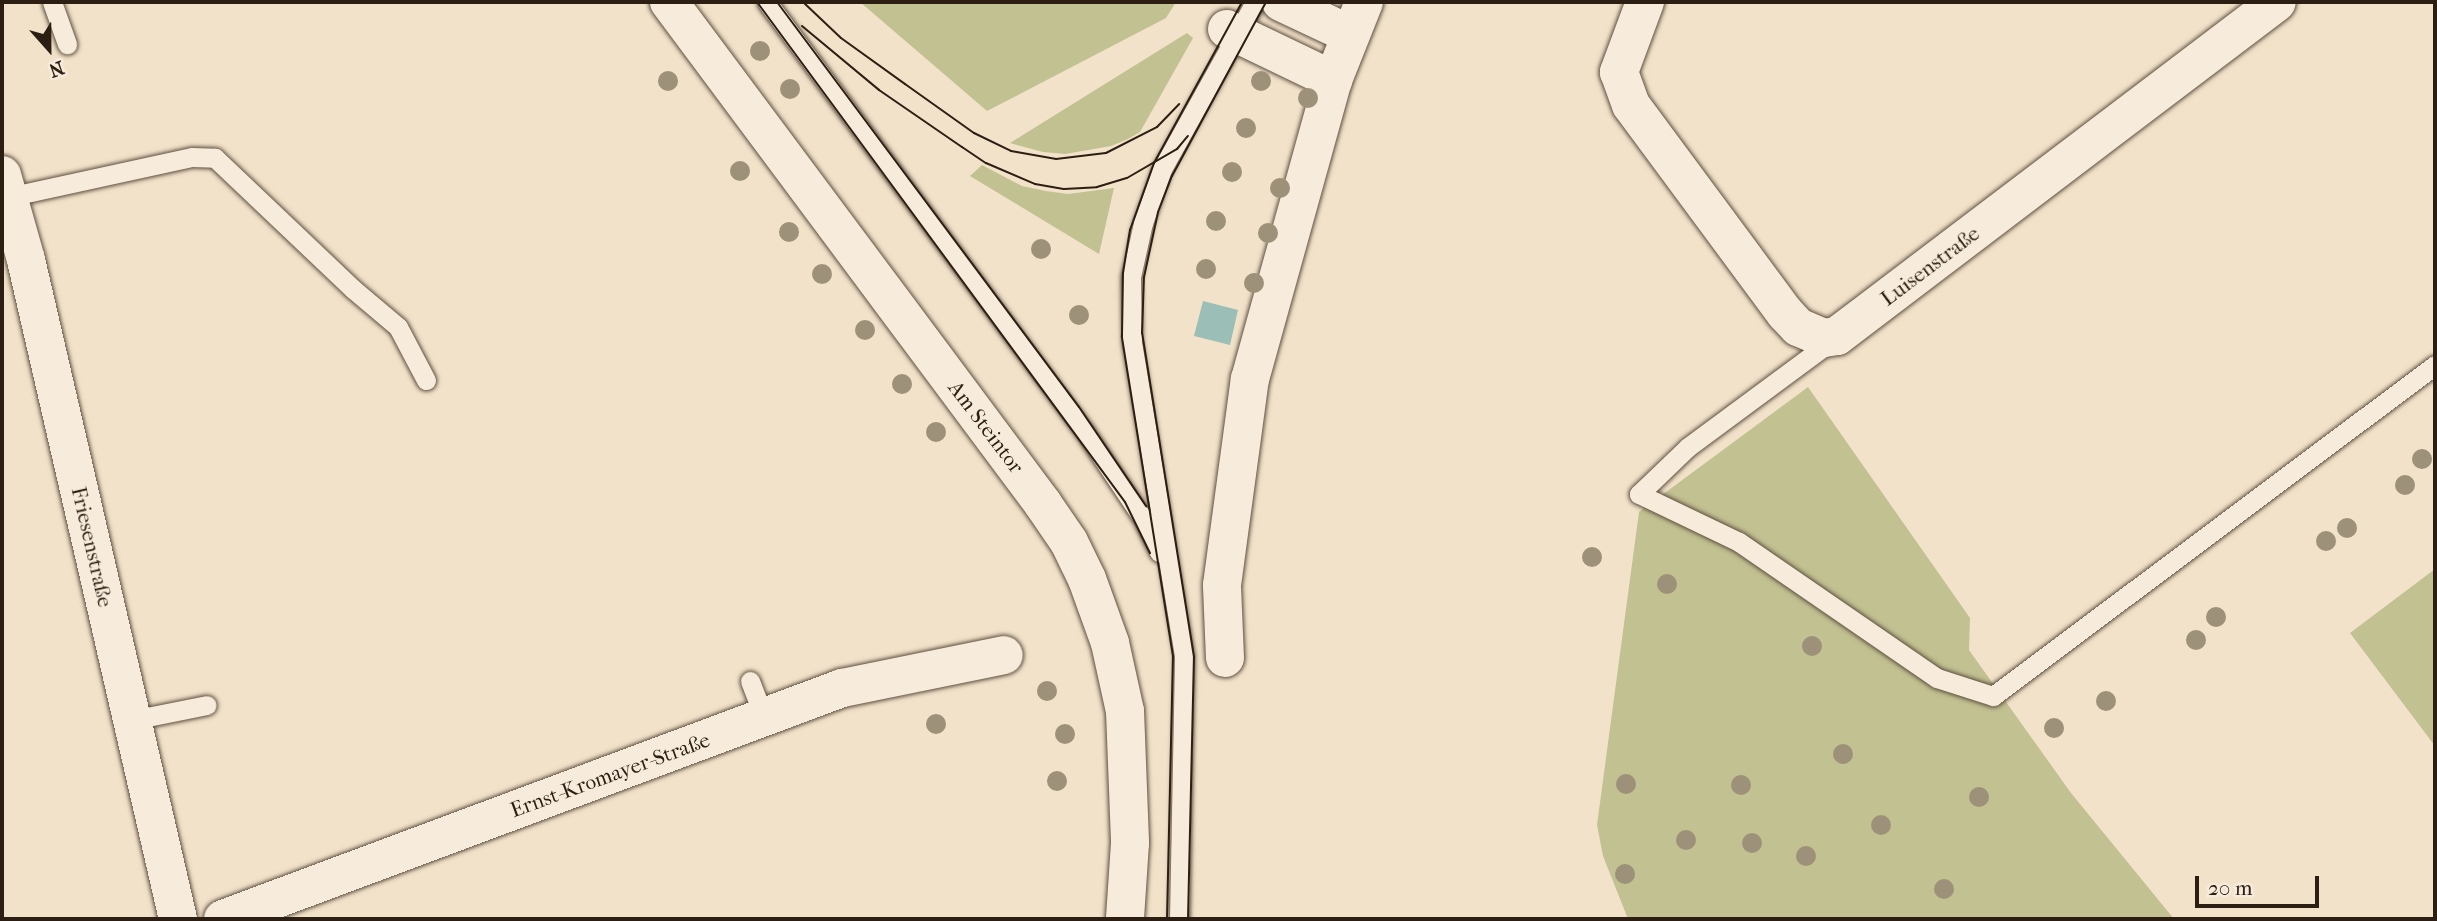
<!DOCTYPE html>
<html>
<head>
<meta charset="utf-8">
<style>
	body { margin:0 }
	#map { position:relative; width:2437px; height:921px; overflow:hidden; background:#f2e2c9; font-family:"IM FELL French Canon",serif }
	div>[style] { position:absolute }
	.green>* { inset:0; background:#c2c191 }
	.water>* { inset:0; background:#9bbeb6 }
	.roads { filter:drop-shadow(0 0 2px #5e4f40) drop-shadow(0 0 2px #5e4f40) }
	.lane>* { height:19px; margin:-9.5px; padding:0 9.5px; transform-origin:9.5px; border-radius:9.5px; background:#f7ecdc }
	.street>* { height:38px; margin:-19px; padding:0 19px; transform-origin:19px; border-radius:19px; background:#f7ecdc }
	.secondary>* { height:38px; margin:-19px; padding:0 19px; transform-origin:19px; border-radius:19px; background:#f7ecdc }
	.tram>* { height:2px; margin:-1px; padding:0 1px; transform-origin:1px; border-radius:1px; background:#2c1e12 }
	.trees>* { width:20px; height:20px; margin:-10px; border-radius:50%; background:#9e9179 }
	span { translate:-50% -50%; white-space:nowrap; text-align:center; line-height:1.15; -webkit-text-stroke:7px #f7ecdc; paint-order:stroke }
	.street-label { font-size:21px; color:#2c1e12 }
	.frame { position:absolute; inset:0; border:4px solid #2c1e12; pointer-events:none }
	.north { position:absolute; left:14px; top:14px; width:70px; height:70px; -webkit-text-stroke:5px #f7ecdc; paint-order:stroke; rotate:159deg; font-size:19px; font-weight:700; line-height:28px; text-align:center; color:#2c1e12 }
	.north::after { content:''; display:block; margin:auto; width:24px; height:32px; background:#2c1e12; clip-path:polygon(50% 0,100% 100%,50% 72%,0 100%) }
	.scale { position:absolute; left:2195px; top:876px; width:124px; height:32px; box-sizing:border-box; border:4px solid #2c1e12; border-top:0; padding-left:9px; font-size:21px; line-height:24px; white-space:nowrap; color:#2c1e12; -webkit-text-stroke:5px #f7ecdc; paint-order:stroke }
</style>
</head>
<body>
<div id="map">
	<div class="green">
		<div style="clip-path:polygon(860px 2px,1176px 2px,1166px 18px,987px 111px)"></div>
		<div style="clip-path:polygon(1187px 33px,1193px 38px,1140px 132px,1128px 139px,1111px 146px,1065px 154px,1043px 152px,1010px 143px)"></div>
		<div style="clip-path:polygon(982px 165px,1022px 186px,1046px 191px,1068px 194px,1114px 188px,1099px 254px,970px 176px)"></div>
		<div style="clip-path:polygon(1808px 387px,1970px 618px,1969px 650px,2071px 793px,2174px 919px,1628px 919px,1603px 856px,1597px 825px,1639px 512px)"></div>
		<div style="clip-path:polygon(2435px 569px,2435px 746px,2350px 633px)"></div>
	</div>
	<div class="water">
		<div style="clip-path:polygon(1203px 301px,1238px 310px,1230px 345px,1194px 336px)"></div>
	</div>
	<div class="roads">
		<div class="lane">
			<div style="left:52px;top:2px;width:45px;rotate:70.3deg"></div>
			<div style="left:767px;top:2px;width:535px;rotate:53.52deg"></div>
			<div style="left:1085px;top:432px;width:102px;rotate:56.2deg"></div>
			<div style="left:1142px;top:517px;width:39px;rotate:64deg"></div>
			<div style="left:8px;top:197px;width:188px;rotate:-12.3deg"></div>
			<div style="left:192px;top:157px;width:23px;rotate:2deg"></div>
			<div style="left:215px;top:158px;width:190px;rotate:43.5deg"></div>
			<div style="left:353px;top:289px;width:59px;rotate:40.2deg"></div>
			<div style="left:398px;top:327px;width:60px;rotate:62.2deg"></div>
			<div style="left:1834px;top:339px;width:182px;rotate:143.5deg"></div>
			<div style="left:1688px;top:447px;width:68px;rotate:136.2deg"></div>
			<div style="left:1639px;top:494px;width:111px;rotate:25.6deg"></div>
			<div style="left:1739px;top:542px;width:240px;rotate:34.5deg"></div>
			<div style="left:1937px;top:678px;width:59px;rotate:17.8deg"></div>
			<div style="left:1993px;top:696px;width:552px;rotate:-36.83deg"></div>
			<div style="left:750px;top:681px;width:40px;rotate:69deg"></div>
			<div style="left:132px;top:720px;width:76px;rotate:-11.3deg"></div>
			<div style="left:1179px;top:919px;width:263px;rotate:-88.9deg"></div>
			<div style="left:1184px;top:656px;width:319px;rotate:-99.4deg"></div>
			<div style="left:1132px;top:341px;width:64px;rotate:-90.9deg"></div>
			<div style="left:1131px;top:277px;width:55px;rotate:-77.5deg"></div>
			<div style="left:1143px;top:223px;width:57px;rotate:-70.6deg"></div>
			<div style="left:1162px;top:169px;width:191px;rotate:-60.9deg"></div>
		</div>
		<div class="street">
			<div style="left:1281px;top:2px;width:77px;rotate:25.2deg"></div>
			<div style="left:1645px;top:2px;width:75px;rotate:110.4deg"></div>
			<div style="left:1619px;top:72px;width:35px;rotate:70deg"></div>
			<div style="left:1631px;top:105px;width:259px;rotate:53.5deg"></div>
			<div style="left:1785px;top:313px;width:19px;rotate:47deg"></div>
			<div style="left:1798px;top:327px;width:28px;rotate:23deg"></div>
			<div style="left:1824px;top:338px;width:13px;rotate:-9deg"></div>
			<div style="left:1837px;top:336px;width:552px;rotate:-37.2deg"></div>
			<div style="left:1227px;top:29px;width:118px;rotate:25.7deg"></div>
			<div style="left:2px;top:175px;width:88px;rotate:74.2deg"></div>
			<div style="left:26px;top:260px;width:676px;rotate:77.01deg"></div>
			<div style="left:1225px;top:658px;width:73px;rotate:-92.4deg"></div>
			<div style="left:1222px;top:585px;width:208px;rotate:-82.3deg"></div>
			<div style="left:1250px;top:379px;width:310px;rotate:-74.5deg"></div>
			<div style="left:1333px;top:80px;width:84px;rotate:-68.3deg"></div>
			<div style="left:223px;top:919px;width:661px;rotate:-20.46deg"></div>
			<div style="left:842px;top:688px;width:165px;rotate:-11.5deg"></div>
		</div>
		<div class="secondary">
			<div style="left:669px;top:2px;width:626px;rotate:53.31deg"></div>
			<div style="left:1043px;top:504px;width:46px;rotate:55.6deg"></div>
			<div style="left:1069px;top:542px;width:41px;rotate:64.1deg"></div>
			<div style="left:1087px;top:579px;width:68px;rotate:70.2deg"></div>
			<div style="left:1110px;top:643px;width:70px;rotate:77.6deg"></div>
			<div style="left:1125px;top:711px;width:132px;rotate:87.8deg"></div>
			<div style="left:1130px;top:843px;width:76px;rotate:93.8deg"></div>
		</div>
	</div>
	<div class="tram">
		<div style="left:757px;top:2px;width:621px;rotate:53.65deg"></div>
		<div style="left:1125px;top:502px;width:57px;rotate:63.9deg"></div>
		<div style="left:777px;top:2px;width:505px;rotate:53.29deg"></div>
		<div style="left:1079px;top:407px;width:120px;rotate:55.9deg"></div>
		<div style="left:803px;top:2px;width:52px;rotate:43.5deg"></div>
		<div style="left:841px;top:38px;width:79px;rotate:35.7deg"></div>
		<div style="left:905px;top:84px;width:85px;rotate:35.4deg"></div>
		<div style="left:974px;top:133px;width:41px;rotate:25.9deg"></div>
		<div style="left:1011px;top:151px;width:46px;rotate:10.1deg"></div>
		<div style="left:1056px;top:159px;width:50px;rotate:-6.8deg"></div>
		<div style="left:1106px;top:153px;width:57px;rotate:-27deg"></div>
		<div style="left:1157px;top:127px;width:32px;rotate:-46deg"></div>
		<div style="left:802px;top:26px;width:100px;rotate:39.7deg"></div>
		<div style="left:879px;top:90px;width:101px;rotate:34.5deg"></div>
		<div style="left:962px;top:147px;width:29px;rotate:34deg"></div>
		<div style="left:986px;top:163px;width:53px;rotate:23.2deg"></div>
		<div style="left:1035px;top:184px;width:29px;rotate:10deg"></div>
		<div style="left:1064px;top:189px;width:33px;rotate:-3deg"></div>
		<div style="left:1097px;top:187px;width:31px;rotate:-17deg"></div>
		<div style="left:1127px;top:178px;width:58px;rotate:-30.1deg"></div>
		<div style="left:1177px;top:149px;width:17px;rotate:-50deg"></div>
		<div style="left:1167px;top:919px;width:263px;rotate:-88.7deg"></div>
		<div style="left:1173px;top:656px;width:324px;rotate:-99.1deg"></div>
		<div style="left:1122px;top:336px;width:63px;rotate:-89.1deg"></div>
		<div style="left:1123px;top:273px;width:44px;rotate:-80.8deg"></div>
		<div style="left:1130px;top:230px;width:71px;rotate:-70.3deg"></div>
		<div style="left:1154px;top:163px;width:183px;rotate:-61.3deg"></div>
		<div style="left:1188px;top:919px;width:262px;rotate:-88.7deg"></div>
		<div style="left:1194px;top:657px;width:328px;rotate:-99.1deg"></div>
		<div style="left:1142px;top:333px;width:56px;rotate:-88deg"></div>
		<div style="left:1144px;top:277px;width:66px;rotate:-77.8deg"></div>
		<div style="left:1158px;top:212px;width:39px;rotate:-69deg"></div>
		<div style="left:1172px;top:176px;width:198px;rotate:-61.6deg"></div>
	</div>
	<div class="trees">
		<div style="left:760px;top:51px"></div>
		<div style="left:668px;top:81px"></div>
		<div style="left:1261px;top:81px"></div>
		<div style="left:790px;top:89px"></div>
		<div style="left:1308px;top:98px"></div>
		<div style="left:1246px;top:128px"></div>
		<div style="left:740px;top:171px"></div>
		<div style="left:1232px;top:172px"></div>
		<div style="left:1280px;top:188px"></div>
		<div style="left:1216px;top:221px"></div>
		<div style="left:789px;top:232px"></div>
		<div style="left:1268px;top:233px"></div>
		<div style="left:1041px;top:249px"></div>
		<div style="left:1206px;top:269px"></div>
		<div style="left:822px;top:274px"></div>
		<div style="left:1254px;top:283px"></div>
		<div style="left:1079px;top:315px"></div>
		<div style="left:865px;top:330px"></div>
		<div style="left:902px;top:384px"></div>
		<div style="left:936px;top:432px"></div>
		<div style="left:2422px;top:459px"></div>
		<div style="left:2405px;top:485px"></div>
		<div style="left:2347px;top:528px"></div>
		<div style="left:2326px;top:541px"></div>
		<div style="left:1592px;top:557px"></div>
		<div style="left:1667px;top:584px"></div>
		<div style="left:2216px;top:617px"></div>
		<div style="left:2196px;top:640px"></div>
		<div style="left:1812px;top:646px"></div>
		<div style="left:1047px;top:691px"></div>
		<div style="left:2106px;top:701px"></div>
		<div style="left:936px;top:724px"></div>
		<div style="left:2054px;top:728px"></div>
		<div style="left:1065px;top:734px"></div>
		<div style="left:1843px;top:754px"></div>
		<div style="left:1057px;top:781px"></div>
		<div style="left:1626px;top:784px"></div>
		<div style="left:1741px;top:785px"></div>
		<div style="left:1979px;top:797px"></div>
		<div style="left:1881px;top:825px"></div>
		<div style="left:1686px;top:840px"></div>
		<div style="left:1752px;top:843px"></div>
		<div style="left:1806px;top:856px"></div>
		<div style="left:1625px;top:874px"></div>
		<div style="left:1944px;top:889px"></div>
	</div>
	<div class="street-label">
		<span style="left:1930px;top:266px;rotate:-37deg">Luisenstraße</span>
		<span style="left:986px;top:427px;rotate:53deg">Am Steintor</span>
		<span style="left:92px;top:547px;rotate:77deg">Friesenstraße</span>
		<span style="left:610px;top:775px;rotate:-20deg">Ernst-Kromayer-Straße</span>
	</div>
	<div class="frame"></div>
	<div class="north">N</div>
	<div class="scale">20 m</div>
</div>
</body>
</html>
